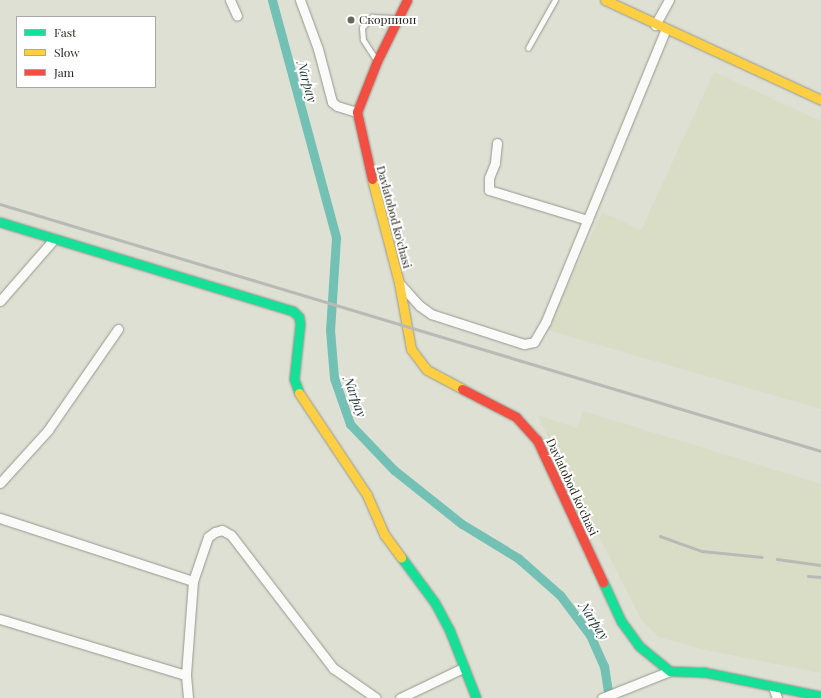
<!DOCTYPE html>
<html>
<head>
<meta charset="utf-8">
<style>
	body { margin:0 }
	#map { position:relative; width:821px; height:698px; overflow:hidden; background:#dde0d3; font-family:"Playfair Display",serif }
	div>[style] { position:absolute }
	.built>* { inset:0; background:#d9ddc6 }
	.canal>* { height:9px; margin:-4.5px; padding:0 4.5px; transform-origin:4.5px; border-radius:4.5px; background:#73c0b5 }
	.roads { filter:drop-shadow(0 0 1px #96988e) drop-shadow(0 0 1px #96988e) }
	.lane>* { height:4.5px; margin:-2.25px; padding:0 2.25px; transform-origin:2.25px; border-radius:2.25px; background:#fafaf8 }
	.street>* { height:9px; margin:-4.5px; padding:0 4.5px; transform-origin:4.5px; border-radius:4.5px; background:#fafaf8 }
	.fast>* { height:9px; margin:-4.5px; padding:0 4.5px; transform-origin:4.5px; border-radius:4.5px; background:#16e098 }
	.slow>* { height:9px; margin:-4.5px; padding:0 4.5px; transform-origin:4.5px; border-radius:4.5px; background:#ffcf43 }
	.jam>* { height:9px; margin:-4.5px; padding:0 4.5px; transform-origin:4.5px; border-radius:4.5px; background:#f24e42 }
	.rail>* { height:2.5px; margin:-1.25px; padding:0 1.25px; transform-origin:1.25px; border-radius:1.25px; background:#b9bab6 }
	.dots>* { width:11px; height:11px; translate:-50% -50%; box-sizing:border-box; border:2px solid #fff; border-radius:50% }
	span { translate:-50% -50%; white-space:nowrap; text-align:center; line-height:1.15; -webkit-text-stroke:4px #fff; paint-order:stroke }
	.poi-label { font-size:12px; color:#26271e }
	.left { translate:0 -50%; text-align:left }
	.street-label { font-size:12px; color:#26271e }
	.water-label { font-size:13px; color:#253d3a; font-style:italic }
	.legend { position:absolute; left:16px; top:16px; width:140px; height:72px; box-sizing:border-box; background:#fff; border:1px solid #a8a9a5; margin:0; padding:5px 7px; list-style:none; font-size:12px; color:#26271e }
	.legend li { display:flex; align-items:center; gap:8px; height:20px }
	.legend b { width:20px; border:1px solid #a8a9a5 }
</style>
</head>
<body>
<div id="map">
	<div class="built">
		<div style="clip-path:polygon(714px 72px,821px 121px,821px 409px,547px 330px,602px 212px,641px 230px)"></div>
		<div style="clip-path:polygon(583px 411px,821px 484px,821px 673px,701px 649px,659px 637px,642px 621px,537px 415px,577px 428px)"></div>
	</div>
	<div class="canal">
		<div style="left:272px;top:0;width:246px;rotate:74.9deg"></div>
		<div style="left:336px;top:238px;width:92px;rotate:93.7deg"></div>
		<div style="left:330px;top:330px;width:48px;rotate:85.2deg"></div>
		<div style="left:334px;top:378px;width:49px;rotate:70.8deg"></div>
		<div style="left:350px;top:424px;width:64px;rotate:46.3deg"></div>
		<div style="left:394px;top:470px;width:87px;rotate:38.5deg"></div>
		<div style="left:462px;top:524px;width:66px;rotate:31.3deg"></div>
		<div style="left:518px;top:558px;width:56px;rotate:41.4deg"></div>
		<div style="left:560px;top:595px;width:50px;rotate:53.1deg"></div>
		<div style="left:590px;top:635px;width:34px;rotate:66deg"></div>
		<div style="left:604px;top:666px;width:32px;rotate:81deg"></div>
	</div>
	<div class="roads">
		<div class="lane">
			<div style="left:528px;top:48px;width:55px;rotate:-60.6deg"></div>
			<div style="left:376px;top:60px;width:24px;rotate:-123deg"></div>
			<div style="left:363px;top:40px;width:12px;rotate:-95deg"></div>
			<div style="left:362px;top:28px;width:15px;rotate:-48deg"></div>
			<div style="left:372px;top:17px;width:25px;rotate:2deg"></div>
		</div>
		<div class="street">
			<div style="left:230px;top:0;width:17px;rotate:66deg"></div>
			<div style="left:300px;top:0;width:52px;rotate:69.8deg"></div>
			<div style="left:318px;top:49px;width:55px;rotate:75.2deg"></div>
			<div style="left:332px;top:102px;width:6px;rotate:39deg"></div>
			<div style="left:337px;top:106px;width:21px;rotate:17deg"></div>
			<div style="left:655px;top:25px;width:29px;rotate:-61deg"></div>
			<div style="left:497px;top:143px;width:20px;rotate:96deg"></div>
			<div style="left:495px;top:163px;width:16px;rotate:112deg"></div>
			<div style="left:489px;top:178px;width:12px;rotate:90deg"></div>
			<div style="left:489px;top:190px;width:103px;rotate:16.9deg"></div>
			<div style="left:399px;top:283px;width:31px;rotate:48deg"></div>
			<div style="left:420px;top:306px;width:14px;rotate:36deg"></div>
			<div style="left:431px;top:314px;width:98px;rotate:17.9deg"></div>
			<div style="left:524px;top:344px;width:10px;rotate:-11deg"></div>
			<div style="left:534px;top:342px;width:24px;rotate:-60deg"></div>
			<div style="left:546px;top:321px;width:316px;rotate:-67.7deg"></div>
			<div style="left:0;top:301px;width:82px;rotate:-48.9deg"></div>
			<div style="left:0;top:483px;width:72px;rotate:-47.8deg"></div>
			<div style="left:48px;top:430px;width:123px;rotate:-55.3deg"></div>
			<div style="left:0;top:518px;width:203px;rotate:18.1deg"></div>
			<div style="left:193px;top:581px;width:94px;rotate:94.3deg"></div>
			<div style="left:186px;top:675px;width:23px;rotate:85deg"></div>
			<div style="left:193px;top:581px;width:46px;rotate:-71.2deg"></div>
			<div style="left:208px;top:537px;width:9px;rotate:-36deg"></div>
			<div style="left:215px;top:532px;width:7px;rotate:-16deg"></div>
			<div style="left:222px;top:530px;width:10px;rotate:29deg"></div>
			<div style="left:231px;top:535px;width:168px;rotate:52.5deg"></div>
			<div style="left:333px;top:668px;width:52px;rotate:34.9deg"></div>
			<div style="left:0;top:619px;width:194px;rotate:16.8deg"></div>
			<div style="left:773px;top:687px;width:12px;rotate:70deg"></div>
			<div style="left:400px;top:698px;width:70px;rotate:-25.5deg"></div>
			<div style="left:602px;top:698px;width:73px;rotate:-21.7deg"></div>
		</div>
		<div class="fast">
			<div style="left:0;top:222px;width:306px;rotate:16.9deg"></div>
			<div style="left:293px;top:311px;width:8px;rotate:45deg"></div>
			<div style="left:299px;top:317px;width:7px;rotate:82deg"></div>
			<div style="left:300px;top:324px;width:55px;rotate:96.2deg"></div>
			<div style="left:294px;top:379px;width:15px;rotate:70deg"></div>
			<div style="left:401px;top:557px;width:57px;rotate:53.5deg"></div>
			<div style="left:435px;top:603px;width:30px;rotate:62deg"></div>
			<div style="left:449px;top:629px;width:74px;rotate:68.6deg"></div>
			<div style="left:603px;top:582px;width:43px;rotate:65.2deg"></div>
			<div style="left:621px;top:621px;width:31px;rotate:54deg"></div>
			<div style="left:639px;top:646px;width:40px;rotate:39deg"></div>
			<div style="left:670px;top:671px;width:34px;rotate:2deg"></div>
			<div style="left:704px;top:672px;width:119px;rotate:11.6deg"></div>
		</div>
		<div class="slow">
			<div style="left:605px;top:0;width:238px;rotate:24.8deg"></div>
			<div style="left:372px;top:179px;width:107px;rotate:75.4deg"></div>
			<div style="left:399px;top:283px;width:67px;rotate:79.7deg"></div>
			<div style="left:411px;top:349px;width:26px;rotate:53deg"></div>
			<div style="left:427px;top:370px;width:40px;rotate:28deg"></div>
			<div style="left:299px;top:393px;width:123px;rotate:56.3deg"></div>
			<div style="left:367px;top:495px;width:43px;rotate:66.4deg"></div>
			<div style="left:384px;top:534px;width:29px;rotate:54deg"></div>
		</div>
		<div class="jam">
			<div style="left:372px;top:179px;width:69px;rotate:-102.6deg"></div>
			<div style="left:357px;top:112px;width:55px;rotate:-68.6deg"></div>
			<div style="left:377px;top:61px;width:68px;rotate:-63.8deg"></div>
			<div style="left:462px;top:389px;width:61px;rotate:27.4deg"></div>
			<div style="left:516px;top:417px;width:31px;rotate:48deg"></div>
			<div style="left:537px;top:440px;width:157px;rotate:65.1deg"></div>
		</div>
	</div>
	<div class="rail">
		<div style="left:0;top:204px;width:857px;rotate:16.74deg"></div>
		<div style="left:660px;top:536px;width:45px;rotate:19.7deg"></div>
		<div style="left:702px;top:551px;width:60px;rotate:5.7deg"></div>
		<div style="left:777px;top:559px;width:44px;rotate:7.8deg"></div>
		<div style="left:808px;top:576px;width:13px;rotate:4deg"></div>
	</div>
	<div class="dots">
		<div style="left:351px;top:20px;background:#66685d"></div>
	</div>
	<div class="poi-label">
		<span class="left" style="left:359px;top:20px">Скорпион</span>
	</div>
	<div class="street-label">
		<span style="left:394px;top:217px;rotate:75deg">Davlatobod ko'chasi</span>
		<span style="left:572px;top:487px;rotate:65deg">Davlatobod ko'chasi</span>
	</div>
	<div class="water-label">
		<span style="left:307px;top:82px;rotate:75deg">Narpay</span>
		<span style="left:355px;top:397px;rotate:70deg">Narpay</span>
		<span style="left:594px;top:621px;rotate:57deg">Narpay</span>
	</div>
	<ul class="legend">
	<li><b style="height:5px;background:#16e098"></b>Fast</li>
	<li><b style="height:5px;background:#ffcf43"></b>Slow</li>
	<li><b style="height:5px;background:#f24e42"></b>Jam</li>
	</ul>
</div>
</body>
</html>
